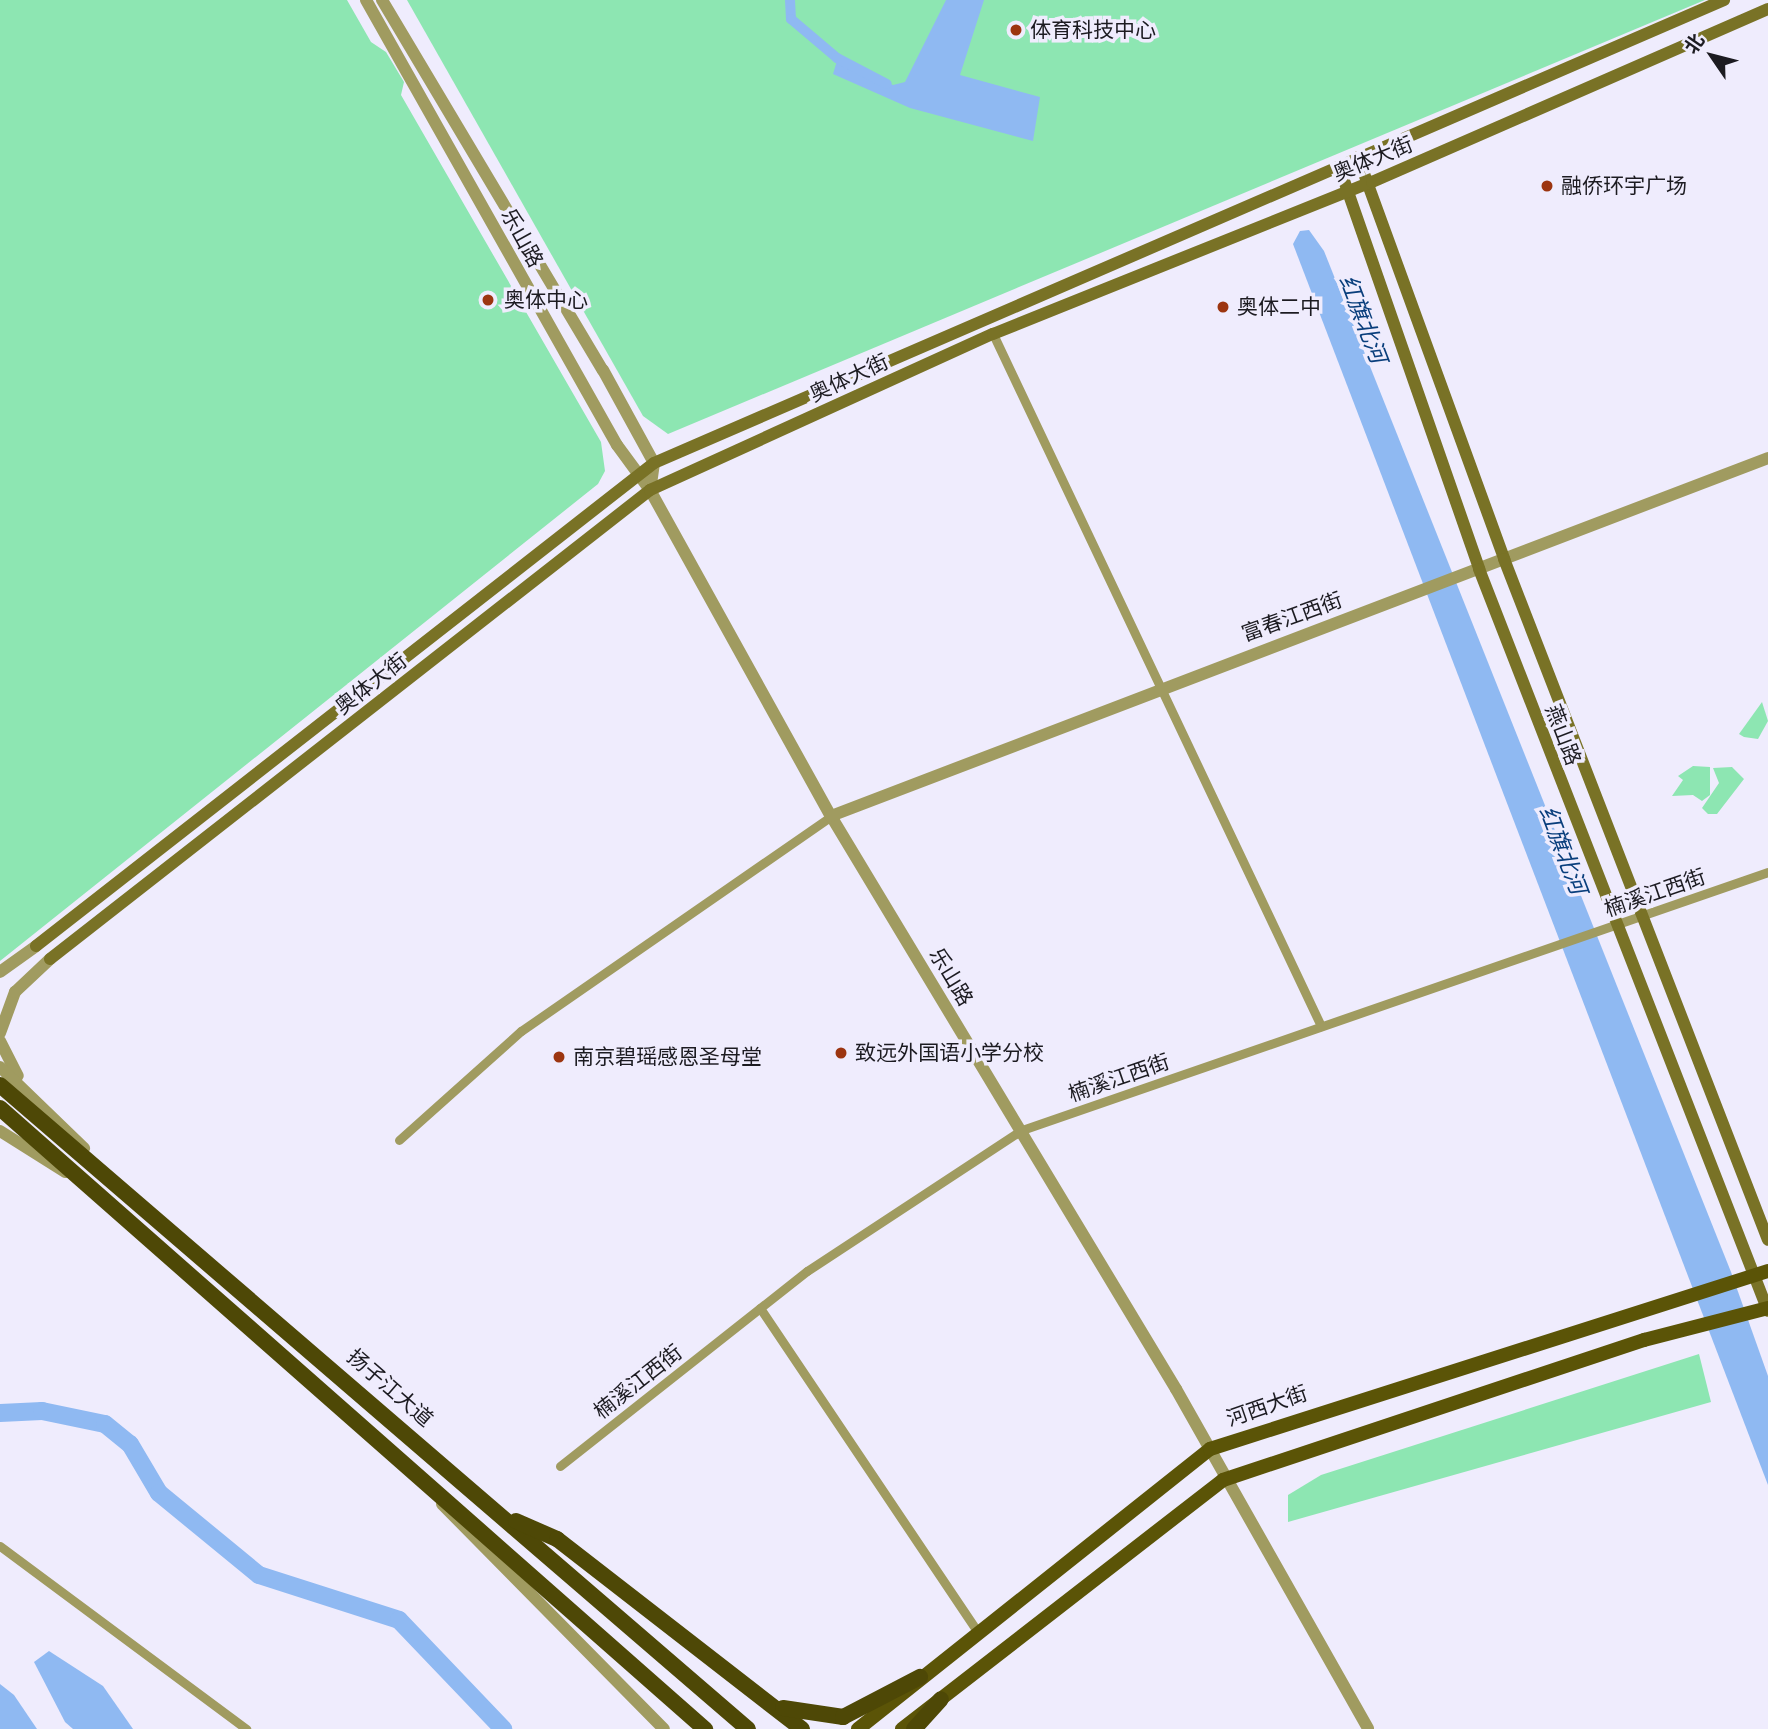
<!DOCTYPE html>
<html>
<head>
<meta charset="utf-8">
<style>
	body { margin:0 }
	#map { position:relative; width:1768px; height:1729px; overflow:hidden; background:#efecfd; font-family:"Crimson Pro","Noto Sans SC",serif }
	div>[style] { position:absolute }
	.green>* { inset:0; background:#8de6b2 }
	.water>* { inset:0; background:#8fb9f2 }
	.canal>* { height:10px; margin:-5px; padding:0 5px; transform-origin:5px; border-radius:5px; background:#8fb9f2 }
	.river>* { height:18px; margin:-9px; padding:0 9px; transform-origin:9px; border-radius:9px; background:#8fb9f2 }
	.minor>* { height:9px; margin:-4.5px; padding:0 4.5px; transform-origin:4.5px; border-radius:4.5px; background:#a09b60 }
	.tertiary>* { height:12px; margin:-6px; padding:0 6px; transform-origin:6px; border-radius:6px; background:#a09b60 }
	.secondary>* { height:12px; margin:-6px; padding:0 6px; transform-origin:6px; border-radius:6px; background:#797226 }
	.primary>* { height:14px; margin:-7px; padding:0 7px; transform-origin:7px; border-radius:7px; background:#5b5407 }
	.trunk>* { height:16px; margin:-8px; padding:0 8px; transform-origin:8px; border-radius:8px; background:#4e4806 }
	.dots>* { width:19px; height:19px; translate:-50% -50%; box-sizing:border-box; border:4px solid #efecfd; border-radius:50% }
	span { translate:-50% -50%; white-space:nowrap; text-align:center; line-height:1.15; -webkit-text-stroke:7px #efecfd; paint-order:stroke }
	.poi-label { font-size:21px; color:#1c1b21 }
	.left { translate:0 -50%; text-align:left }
	.street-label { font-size:21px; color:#1c1b21 }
	.water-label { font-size:23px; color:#093e7c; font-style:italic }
	.north { position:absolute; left:1677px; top:21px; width:70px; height:70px; -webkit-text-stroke:5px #efecfd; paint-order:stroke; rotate:305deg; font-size:19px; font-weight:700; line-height:28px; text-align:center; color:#1c1b21 }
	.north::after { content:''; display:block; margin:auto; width:24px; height:32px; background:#1c1b21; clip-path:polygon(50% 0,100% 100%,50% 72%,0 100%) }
</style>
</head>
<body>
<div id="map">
	<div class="green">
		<div style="clip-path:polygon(0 0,347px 0,371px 42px,386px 52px,404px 82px,401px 95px,601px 442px,605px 471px,598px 484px,0 961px)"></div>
		<div style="clip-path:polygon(407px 0,1705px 0,668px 434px,643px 416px)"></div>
		<div style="clip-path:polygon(1762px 702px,1768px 721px,1758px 739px,1744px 737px,1739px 734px)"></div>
		<div style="clip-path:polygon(1693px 766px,1710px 767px,1710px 795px,1702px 801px,1693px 795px,1672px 796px,1683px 780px,1678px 776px)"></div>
		<div style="clip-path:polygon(1732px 767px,1744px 779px,1717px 814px,1708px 814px,1702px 808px,1719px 783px,1713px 768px)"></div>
		<div style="clip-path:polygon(1699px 1354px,1711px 1402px,1288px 1522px,1288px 1495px,1321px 1475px)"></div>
	</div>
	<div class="water">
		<div style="clip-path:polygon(946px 0,984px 0,960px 75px,1040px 97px,1033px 141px,910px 108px,833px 74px,837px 61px,893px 85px,905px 82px)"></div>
		<div style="clip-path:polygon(1309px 230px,1324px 251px,1731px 1272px,1768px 1376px,1768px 1485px,1293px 244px,1300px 231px)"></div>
		<div style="clip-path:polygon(49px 1651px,103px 1686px,133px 1729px,73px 1729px,65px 1722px,34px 1662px)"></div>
		<div style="clip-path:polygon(0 1684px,14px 1695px,37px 1729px,0 1729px)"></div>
	</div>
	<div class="canal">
		<div style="left:790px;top:0;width:19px;rotate:87deg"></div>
		<div style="left:791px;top:19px;width:60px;rotate:40.3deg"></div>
		<div style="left:837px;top:58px;width:56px;rotate:27.5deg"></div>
	</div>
	<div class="river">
		<div style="left:0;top:1413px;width:42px;rotate:-2.7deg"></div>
		<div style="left:42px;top:1411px;width:64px;rotate:11.7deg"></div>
		<div style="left:105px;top:1424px;width:32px;rotate:39deg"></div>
		<div style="left:130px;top:1444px;width:57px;rotate:59.4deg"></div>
		<div style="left:159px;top:1493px;width:129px;rotate:39.4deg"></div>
		<div style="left:259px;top:1575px;width:147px;rotate:17.8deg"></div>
		<div style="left:399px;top:1620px;width:151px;rotate:46.3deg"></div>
	</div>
	<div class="minor">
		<div style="left:993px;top:334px;width:766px;rotate:64.64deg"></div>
		<div style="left:399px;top:1140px;width:164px;rotate:-41.8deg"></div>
		<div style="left:521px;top:1031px;width:377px;rotate:-34.7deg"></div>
		<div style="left:760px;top:1308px;width:389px;rotate:56.1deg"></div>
		<div style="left:560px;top:1466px;width:315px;rotate:-38.3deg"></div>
		<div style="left:807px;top:1271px;width:257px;rotate:-33.3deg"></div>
		<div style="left:1022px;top:1130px;width:789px;rotate:-19.08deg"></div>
		<div style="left:0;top:1546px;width:307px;rotate:36.6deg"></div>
	</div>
	<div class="tertiary">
		<div style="left:366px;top:0;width:511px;rotate:60.58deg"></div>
		<div style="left:617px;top:445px;width:56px;rotate:53.7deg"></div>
		<div style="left:382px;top:0;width:431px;rotate:59.2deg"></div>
		<div style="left:603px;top:370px;width:106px;rotate:61.3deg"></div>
		<div style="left:654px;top:463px;width:27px;rotate:98deg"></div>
		<div style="left:650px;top:490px;width:373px;rotate:61deg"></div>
		<div style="left:831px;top:816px;width:669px;rotate:58.95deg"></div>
		<div style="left:1176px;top:1389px;width:390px;rotate:60.5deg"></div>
		<div style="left:831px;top:816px;width:1003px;rotate:-20.91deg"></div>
		<div style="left:0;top:972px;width:44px;rotate:-35.8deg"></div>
		<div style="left:0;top:1033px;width:44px;rotate:-69.9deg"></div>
		<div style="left:15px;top:992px;width:48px;rotate:-43.3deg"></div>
		<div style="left:0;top:1041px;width:39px;rotate:63deg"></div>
		<div style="left:0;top:1067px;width:117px;rotate:44deg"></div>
		<div style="left:0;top:1131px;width:77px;rotate:32.2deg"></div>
		<div style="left:442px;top:1504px;width:316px;rotate:45.4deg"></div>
	</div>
	<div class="secondary">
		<div style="left:1358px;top:157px;width:428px;rotate:70deg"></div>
		<div style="left:1504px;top:559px;width:730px;rotate:68.81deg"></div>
		<div style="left:1339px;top:166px;width:427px;rotate:70.8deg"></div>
		<div style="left:1479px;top:569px;width:796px;rotate:68.72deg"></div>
		<div style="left:36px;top:946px;width:784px;rotate:-38.01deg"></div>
		<div style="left:654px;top:463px;width:1166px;rotate:-23.4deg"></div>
		<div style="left:50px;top:959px;width:762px;rotate:-38.01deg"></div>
		<div style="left:650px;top:490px;width:377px;rotate:-24.5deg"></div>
		<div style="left:993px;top:334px;width:408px;rotate:-21.9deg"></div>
		<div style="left:1372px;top:182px;width:432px;rotate:-23.6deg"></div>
	</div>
	<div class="primary">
		<div style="left:858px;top:1729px;width:450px;rotate:-38.5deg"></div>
		<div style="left:1210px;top:1449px;width:586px;rotate:-17.69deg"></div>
		<div style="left:902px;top:1729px;width:406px;rotate:-37.8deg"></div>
		<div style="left:1223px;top:1480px;width:444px;rotate:-18.4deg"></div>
		<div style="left:1644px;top:1340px;width:128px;rotate:-14.5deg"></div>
	</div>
	<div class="trunk">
		<div style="left:0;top:1085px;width:987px;rotate:40.73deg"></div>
		<div style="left:0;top:1108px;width:940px;rotate:41.38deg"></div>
		<div style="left:516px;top:1521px;width:45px;rotate:23.7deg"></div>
		<div style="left:557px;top:1539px;width:310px;rotate:37.8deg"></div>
		<div style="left:783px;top:1708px;width:61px;rotate:8.5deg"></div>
		<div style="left:843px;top:1717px;width:87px;rotate:-27.5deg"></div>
		<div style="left:914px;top:1729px;width:40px;rotate:-48deg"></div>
	</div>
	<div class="dots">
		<div style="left:1016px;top:30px;background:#9c3510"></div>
		<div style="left:1547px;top:186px;background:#9c3510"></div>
		<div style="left:488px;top:300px;background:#9c3510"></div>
		<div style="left:1223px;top:307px;background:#9c3510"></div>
		<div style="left:841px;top:1053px;background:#9c3510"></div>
		<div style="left:559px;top:1057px;background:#9c3510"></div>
	</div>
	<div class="poi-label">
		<span class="left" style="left:1030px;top:30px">体育科技中心</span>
		<span class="left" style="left:1561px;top:186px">融侨环宇广场</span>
		<span class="left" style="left:504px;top:300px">奥体中心</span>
		<span class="left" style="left:1237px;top:307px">奥体二中</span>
		<span class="left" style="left:855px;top:1053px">致远外国语小学分校</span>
		<span class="left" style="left:573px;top:1057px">南京碧瑶感恩圣母堂</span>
	</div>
	<div class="street-label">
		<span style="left:1373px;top:159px;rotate:-22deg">奥体大街</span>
		<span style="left:522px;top:238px;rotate:61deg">乐山路</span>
		<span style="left:849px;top:378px;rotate:-25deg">奥体大街</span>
		<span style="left:1292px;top:617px;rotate:-20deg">富春江西街</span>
		<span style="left:371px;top:684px;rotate:-38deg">奥体大街</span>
		<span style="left:1563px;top:735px;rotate:69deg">燕山路</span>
		<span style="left:1655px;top:893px;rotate:-19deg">楠溪江西街</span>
		<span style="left:951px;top:977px;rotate:59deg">乐山路</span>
		<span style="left:1119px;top:1078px;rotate:-19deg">楠溪江西街</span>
		<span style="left:638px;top:1382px;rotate:-38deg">楠溪江西街</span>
		<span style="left:390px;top:1388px;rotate:41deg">扬子江大道</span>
		<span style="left:1267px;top:1406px;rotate:-19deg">河西大街</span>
	</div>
	<div class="water-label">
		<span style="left:1363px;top:319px;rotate:69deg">红旗北河</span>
		<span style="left:1563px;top:850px;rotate:69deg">红旗北河</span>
	</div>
	<div class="north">北</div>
</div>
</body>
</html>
